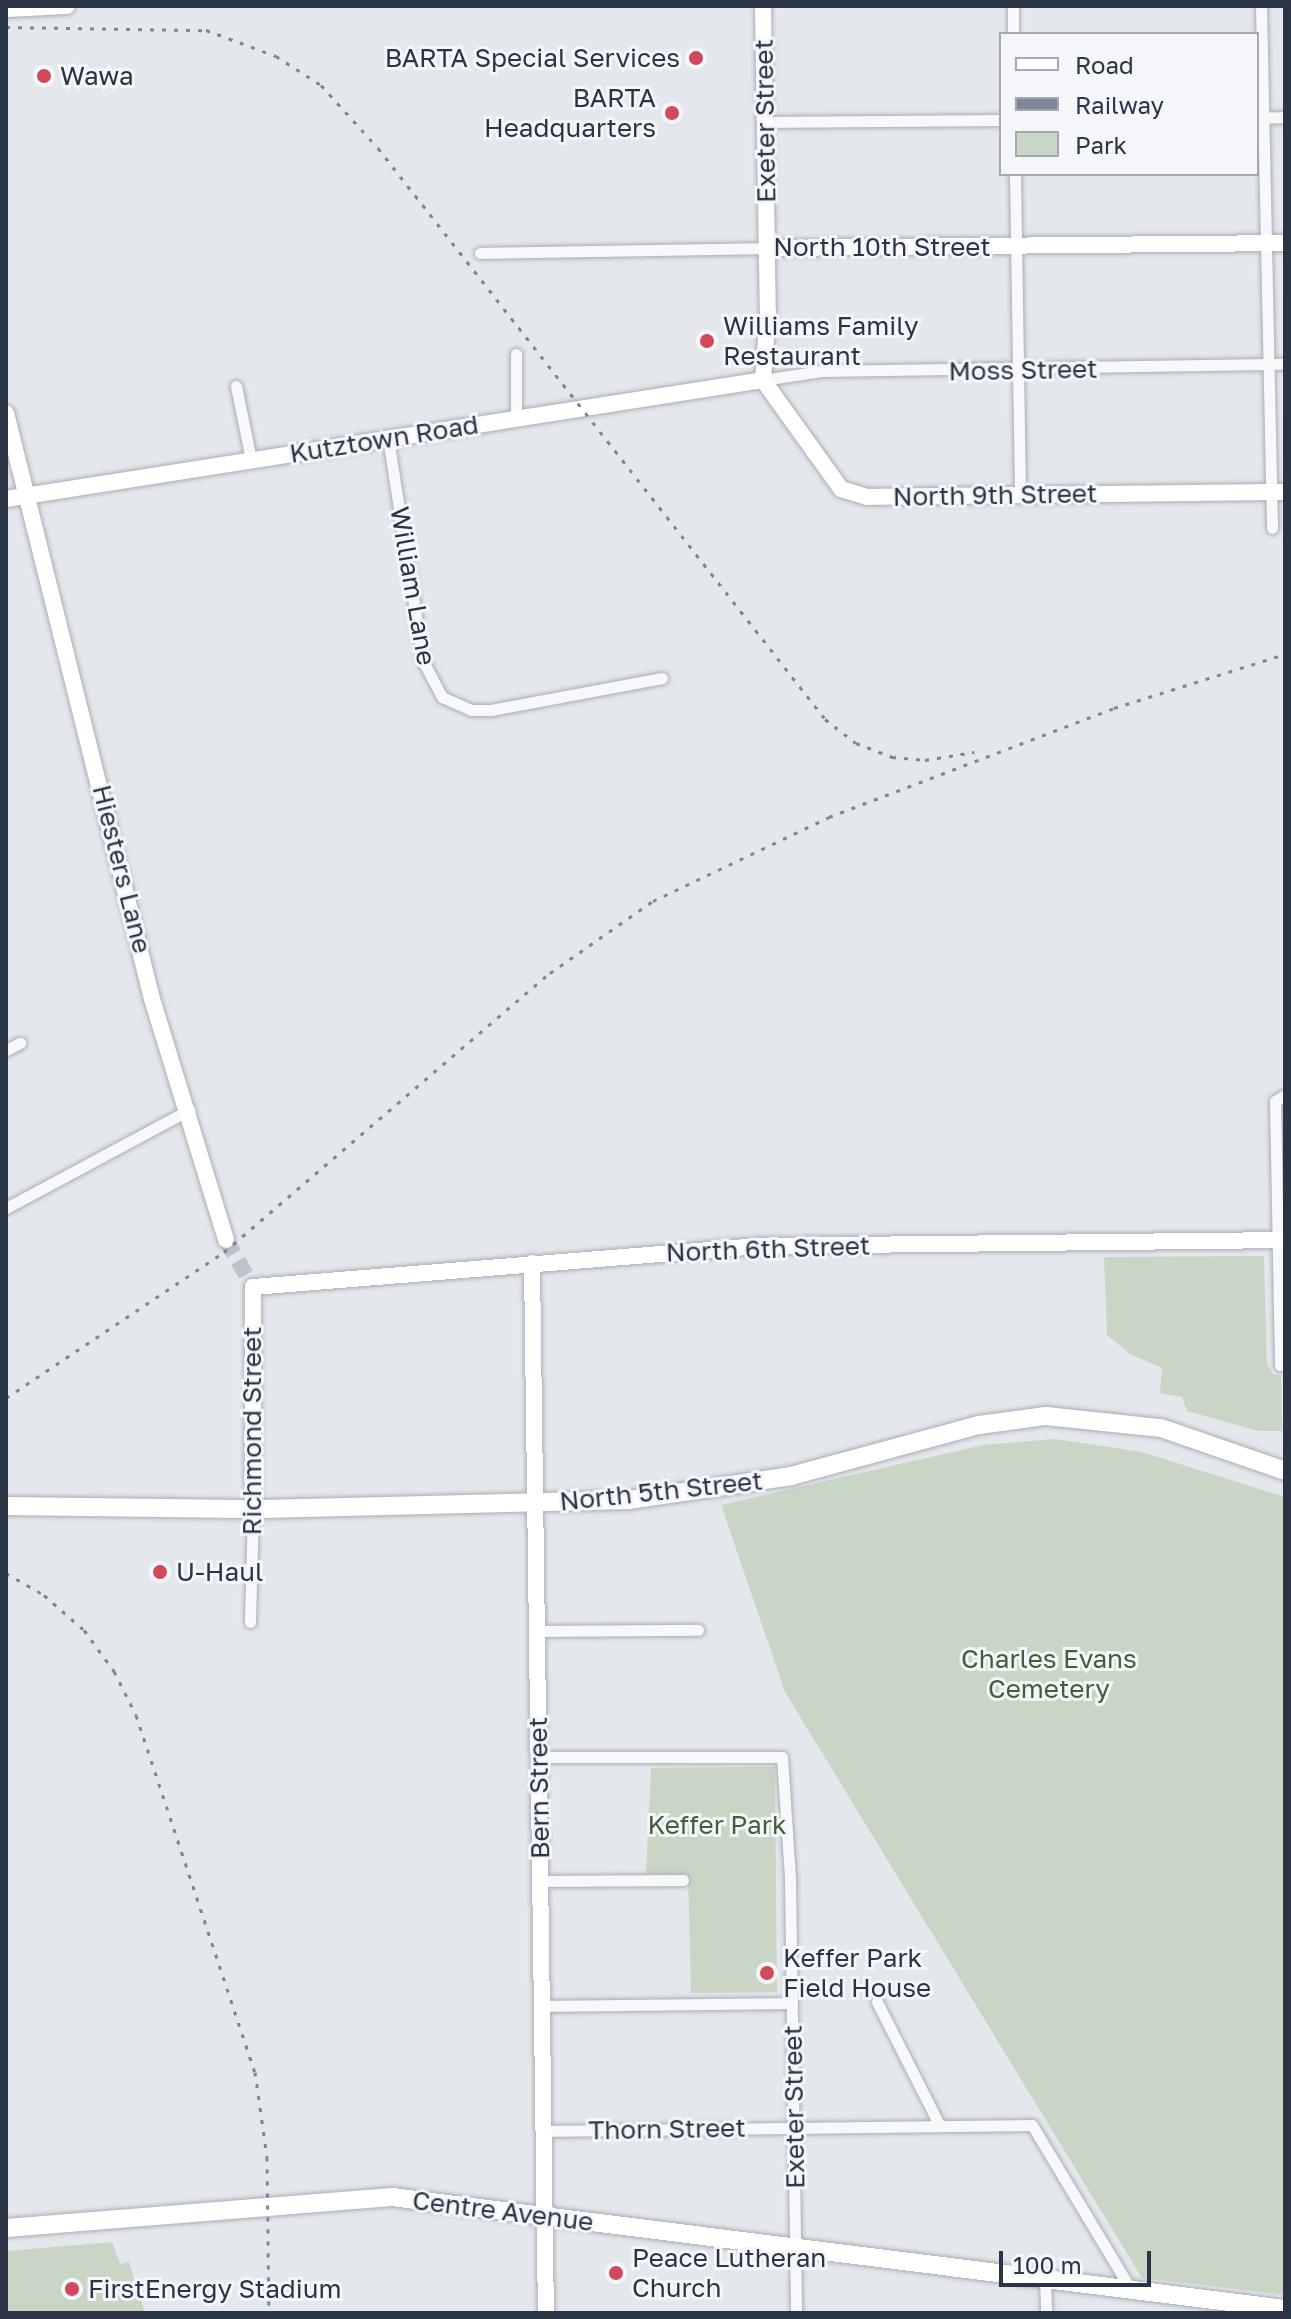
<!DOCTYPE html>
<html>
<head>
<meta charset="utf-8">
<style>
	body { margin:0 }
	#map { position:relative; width:1291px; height:2319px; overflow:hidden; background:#e4e7ec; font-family:"Golos Text",sans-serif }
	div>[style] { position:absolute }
	.green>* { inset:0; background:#c9d6c5 }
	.secondary-tunnel>* { height:16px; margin-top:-8px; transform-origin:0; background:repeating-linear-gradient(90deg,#bfc3cb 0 16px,transparent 0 24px) }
	.roads { filter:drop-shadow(0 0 2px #a9aeb7) drop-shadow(0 0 2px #a9aeb7) }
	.street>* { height:11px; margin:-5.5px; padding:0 5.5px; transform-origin:5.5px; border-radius:5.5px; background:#f7f8fa }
	.secondary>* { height:16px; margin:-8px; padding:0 8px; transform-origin:8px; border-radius:8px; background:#fff }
	.primary>* { height:18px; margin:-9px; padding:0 9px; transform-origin:9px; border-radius:9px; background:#fff }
	.rail>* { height:3px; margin-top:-1.5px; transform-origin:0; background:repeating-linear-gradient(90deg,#7d8696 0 4px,transparent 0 12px) }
	.dots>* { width:22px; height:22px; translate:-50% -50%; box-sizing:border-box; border:4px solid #f4f6f9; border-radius:50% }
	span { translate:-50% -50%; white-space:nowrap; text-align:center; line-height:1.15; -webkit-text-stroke:6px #f4f6f9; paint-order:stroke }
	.poi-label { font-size:26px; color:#2b3445 }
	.right { translate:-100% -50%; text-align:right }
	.left { translate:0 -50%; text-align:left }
	.street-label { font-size:26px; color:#2b3445 }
	.park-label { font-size:26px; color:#3f6138 }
	.frame { position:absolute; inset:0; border:8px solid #2b3445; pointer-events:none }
	.legend { position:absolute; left:999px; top:32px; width:260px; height:144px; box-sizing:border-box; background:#f4f6f9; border:2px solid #a4a8b1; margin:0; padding:10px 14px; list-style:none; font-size:24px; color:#2b3445 }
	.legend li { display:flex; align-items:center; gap:16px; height:40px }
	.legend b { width:40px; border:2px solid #a4a8b1 }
	.scale { position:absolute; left:999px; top:2251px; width:152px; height:36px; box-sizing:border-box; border:4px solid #2b3445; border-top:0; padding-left:10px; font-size:24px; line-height:28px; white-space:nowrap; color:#2b3445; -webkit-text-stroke:6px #f4f6f9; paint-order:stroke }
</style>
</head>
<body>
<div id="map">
	<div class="green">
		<div style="clip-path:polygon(1264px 1256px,1267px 1364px,1273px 1374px,1281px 1375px,1282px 1431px,1258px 1431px,1187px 1411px,1182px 1397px,1160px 1393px,1162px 1368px,1130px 1354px,1107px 1335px,1104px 1257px)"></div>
		<div style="clip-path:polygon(1055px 1439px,1142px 1452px,1285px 1497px,1285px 2295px,1142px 2278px,785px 1692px,721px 1505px,983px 1445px)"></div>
		<div style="clip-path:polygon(775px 1767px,777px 1992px,691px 1993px,688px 1874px,646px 1874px,651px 1768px)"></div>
		<div style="clip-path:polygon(112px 2242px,120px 2264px,129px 2262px,145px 2313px,6px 2313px,6px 2251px)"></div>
	</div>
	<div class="secondary-tunnel">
		<div style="left:226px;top:1240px;width:54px;rotate:60.1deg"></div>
	</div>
	<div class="roads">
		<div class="street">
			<div style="left:1013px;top:6px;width:28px;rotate:90deg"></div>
			<div style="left:1261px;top:6px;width:522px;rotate:88.79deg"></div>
			<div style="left:1258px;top:118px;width:27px;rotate:-2deg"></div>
			<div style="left:765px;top:122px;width:236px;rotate:-0.5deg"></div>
			<div style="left:1015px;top:174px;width:321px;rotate:89.1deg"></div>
			<div style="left:480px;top:253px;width:288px;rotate:-1deg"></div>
			<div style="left:763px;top:380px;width:59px;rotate:-8.8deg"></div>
			<div style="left:821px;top:371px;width:464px;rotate:-0.9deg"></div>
			<div style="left:236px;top:386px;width:76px;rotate:78.5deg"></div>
			<div style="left:516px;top:417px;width:63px;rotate:-90deg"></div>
			<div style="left:388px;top:438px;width:226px;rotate:81.1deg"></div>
			<div style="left:423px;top:661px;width:41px;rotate:62.2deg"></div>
			<div style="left:442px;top:697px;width:32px;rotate:24deg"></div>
			<div style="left:471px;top:710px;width:20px"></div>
			<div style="left:491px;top:710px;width:174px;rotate:-10.6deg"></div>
			<div style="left:6px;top:1050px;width:16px;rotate:-27deg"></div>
			<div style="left:1285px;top:1095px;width:12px;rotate:149deg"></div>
			<div style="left:1275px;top:1101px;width:264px;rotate:88.9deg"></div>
			<div style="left:1280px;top:1365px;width:5px"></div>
			<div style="left:6px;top:1208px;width:208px;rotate:-28.2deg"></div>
			<div style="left:250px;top:1622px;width:113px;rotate:-88.5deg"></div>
			<div style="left:537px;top:1631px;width:161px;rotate:-0.4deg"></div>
			<div style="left:539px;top:1757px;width:243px"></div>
			<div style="left:782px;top:1757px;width:122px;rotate:86.2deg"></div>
			<div style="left:790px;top:1879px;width:434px;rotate:89.2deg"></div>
			<div style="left:541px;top:1881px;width:142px;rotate:-0.4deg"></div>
			<div style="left:877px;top:2002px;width:139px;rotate:63.1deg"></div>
			<div style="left:542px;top:2006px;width:250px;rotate:-0.7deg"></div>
			<div style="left:543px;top:2131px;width:489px;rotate:-0.7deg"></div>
			<div style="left:1032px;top:2125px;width:192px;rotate:59deg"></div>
			<div style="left:1045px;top:2279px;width:34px;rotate:88deg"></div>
		</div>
		<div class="secondary">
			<div style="left:763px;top:6px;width:306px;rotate:89.1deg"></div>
			<div style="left:768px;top:312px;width:68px;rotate:94.2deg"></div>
			<div style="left:763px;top:380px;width:134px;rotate:54.4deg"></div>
			<div style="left:841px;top:489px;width:27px;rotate:17deg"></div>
			<div style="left:867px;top:497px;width:418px;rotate:-0.7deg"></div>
			<div style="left:6px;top:9px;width:61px;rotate:-2.8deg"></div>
			<div style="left:768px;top:248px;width:517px;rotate:-0.55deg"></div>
			<div style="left:6px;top:413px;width:604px;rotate:76.01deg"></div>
			<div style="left:152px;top:999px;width:252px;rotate:72.9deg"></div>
			<div style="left:6px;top:499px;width:766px;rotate:-8.93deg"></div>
			<div style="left:532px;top:1263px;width:1050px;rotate:89.24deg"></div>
			<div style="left:253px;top:1509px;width:222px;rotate:-90deg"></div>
			<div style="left:253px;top:1287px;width:508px;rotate:-4.63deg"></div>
			<div style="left:759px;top:1246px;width:526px;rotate:-0.65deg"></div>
		</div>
		<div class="primary">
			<div style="left:6px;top:1506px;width:256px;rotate:0.7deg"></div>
			<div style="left:262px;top:1509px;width:367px;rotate:-1.4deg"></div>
			<div style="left:629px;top:1500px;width:164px;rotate:-8.4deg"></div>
			<div style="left:791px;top:1476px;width:195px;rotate:-15.2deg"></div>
			<div style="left:979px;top:1425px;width:68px;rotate:-7.7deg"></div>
			<div style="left:1046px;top:1416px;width:116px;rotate:6deg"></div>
			<div style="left:1161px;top:1428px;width:131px;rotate:19.1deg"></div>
			<div style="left:6px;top:2228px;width:387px;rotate:-4.6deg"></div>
			<div style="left:392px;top:2197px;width:900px;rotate:7.15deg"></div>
		</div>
	</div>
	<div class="rail">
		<div style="left:6px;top:27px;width:200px;rotate:0.9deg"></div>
		<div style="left:206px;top:30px;width:75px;rotate:20.4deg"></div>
		<div style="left:276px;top:56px;width:54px;rotate:32.8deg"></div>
		<div style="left:321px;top:85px;width:85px;rotate:47.9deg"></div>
		<div style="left:378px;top:148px;width:725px;rotate:51.94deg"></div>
		<div style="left:825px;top:719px;width:39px;rotate:38deg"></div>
		<div style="left:856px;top:743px;width:39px;rotate:21deg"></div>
		<div style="left:892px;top:757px;width:33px;rotate:5deg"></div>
		<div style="left:925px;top:760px;width:50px;rotate:-9.3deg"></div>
		<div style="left:6px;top:1398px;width:262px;rotate:-33.8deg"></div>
		<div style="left:224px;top:1252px;width:429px;rotate:-40.6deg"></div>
		<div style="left:550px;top:973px;width:126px;rotate:-35deg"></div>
		<div style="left:653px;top:901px;width:195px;rotate:-25.5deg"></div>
		<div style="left:829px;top:817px;width:305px;rotate:-20.9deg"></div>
		<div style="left:1114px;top:708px;width:179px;rotate:-17.5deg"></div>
		<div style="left:6px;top:1573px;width:44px;rotate:30.1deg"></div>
		<div style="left:44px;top:1595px;width:53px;rotate:41.2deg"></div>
		<div style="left:84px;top:1630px;width:51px;rotate:53.8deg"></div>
		<div style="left:114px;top:1671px;width:49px;rotate:63.4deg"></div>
		<div style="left:136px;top:1715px;width:376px;rotate:71.6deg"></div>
		<div style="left:255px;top:2072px;width:86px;rotate:82deg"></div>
		<div style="left:267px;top:2157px;width:156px;rotate:89.3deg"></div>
	</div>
	<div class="dots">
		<div style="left:696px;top:58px;background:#d1495b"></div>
		<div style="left:44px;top:76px;background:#d1495b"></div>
		<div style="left:672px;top:113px;background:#d1495b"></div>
		<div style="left:707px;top:341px;background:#d1495b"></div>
		<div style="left:160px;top:1572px;background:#d1495b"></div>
		<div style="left:767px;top:1973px;background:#d1495b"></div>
		<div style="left:616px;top:2273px;background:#d1495b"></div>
		<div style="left:72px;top:2289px;background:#d1495b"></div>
	</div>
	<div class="poi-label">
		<span class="right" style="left:680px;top:58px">BARTA Special Services</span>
		<span class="left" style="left:60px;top:76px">Wawa</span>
		<span class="right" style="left:656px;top:113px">BARTA<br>Headquarters</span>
		<span class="left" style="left:723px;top:341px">Williams Family<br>Restaurant</span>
		<span class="left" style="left:176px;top:1572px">U-Haul</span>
		<span class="left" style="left:783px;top:1973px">Keffer Park<br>Field House</span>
		<span class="left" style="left:632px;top:2273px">Peace Lutheran<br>Church</span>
		<span class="left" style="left:88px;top:2289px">FirstEnergy Stadium</span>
	</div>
	<div class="street-label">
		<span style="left:765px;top:121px;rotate:-91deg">Exeter Street</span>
		<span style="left:882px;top:247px">North 10th Street</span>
		<span style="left:1023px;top:370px;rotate:-1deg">Moss Street</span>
		<span style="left:384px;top:439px;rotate:-9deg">Kutztown Road</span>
		<span style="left:995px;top:495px;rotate:-1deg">North 9th Street</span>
		<span style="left:413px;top:586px;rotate:80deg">William Lane</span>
		<span style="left:122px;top:869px;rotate:76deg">Hiesters Lane</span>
		<span style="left:768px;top:1249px;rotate:-2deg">North 6th Street</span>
		<span style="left:252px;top:1431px;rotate:-90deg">Richmond Street</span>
		<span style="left:661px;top:1491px;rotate:-6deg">North 5th Street</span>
		<span style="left:539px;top:1788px;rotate:-91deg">Bern Street</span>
		<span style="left:794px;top:2107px;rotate:-91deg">Exeter Street</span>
		<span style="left:667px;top:2129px;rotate:-1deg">Thorn Street</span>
		<span style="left:503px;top:2211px;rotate:7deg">Centre Avenue</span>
	</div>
	<div class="park-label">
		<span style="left:1049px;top:1674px">Charles Evans<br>Cemetery</span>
		<span style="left:717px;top:1825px">Keffer Park</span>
	</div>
	<div class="frame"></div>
	<ul class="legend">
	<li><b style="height:10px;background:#fff"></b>Road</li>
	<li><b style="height:10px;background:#7d8696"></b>Railway</li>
	<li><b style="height:22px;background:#c9d6c5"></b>Park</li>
	</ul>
	<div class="scale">100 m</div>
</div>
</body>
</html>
